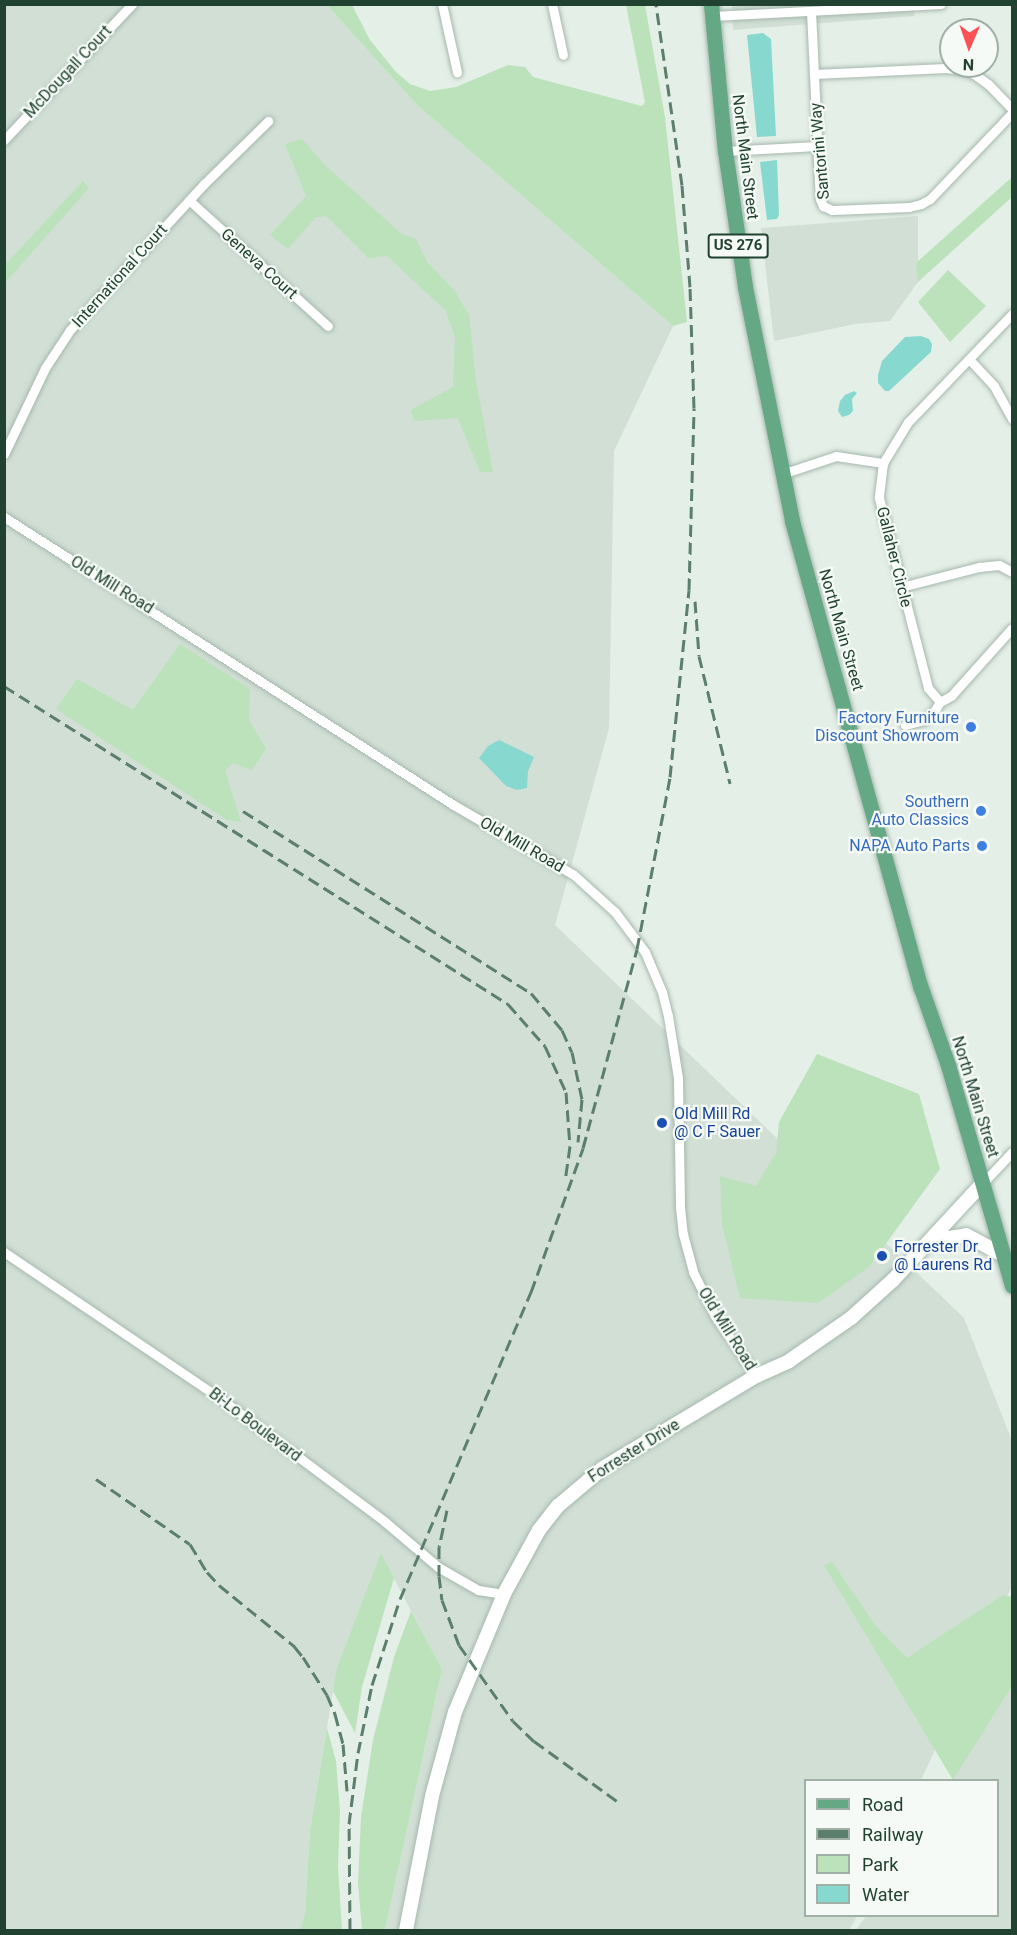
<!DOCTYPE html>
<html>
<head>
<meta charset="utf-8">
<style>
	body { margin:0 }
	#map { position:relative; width:1017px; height:1935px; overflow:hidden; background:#e4efe7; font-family:Roboto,sans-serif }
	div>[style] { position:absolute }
	.built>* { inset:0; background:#d1dfd5 }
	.green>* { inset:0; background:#bbe2bb }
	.water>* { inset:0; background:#87d9d0 }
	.roads { filter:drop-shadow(0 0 2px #a6b8ad) drop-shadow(0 0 2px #a6b8ad) }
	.street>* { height:9px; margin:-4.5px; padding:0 4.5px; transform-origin:4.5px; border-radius:4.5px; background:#fff }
	.secondary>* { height:14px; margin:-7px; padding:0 7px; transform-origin:7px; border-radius:7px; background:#fff }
	.primary>* { height:15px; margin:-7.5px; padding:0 7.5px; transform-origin:7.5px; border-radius:7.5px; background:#64a885 }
	.rail>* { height:3px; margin-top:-1.5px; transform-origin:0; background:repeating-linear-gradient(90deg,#5c7e6c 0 12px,transparent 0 18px) }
	.dots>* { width:16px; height:16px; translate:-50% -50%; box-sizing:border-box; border:3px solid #f5faf6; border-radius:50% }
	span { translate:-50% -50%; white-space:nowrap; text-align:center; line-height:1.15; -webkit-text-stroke:4.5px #f5faf6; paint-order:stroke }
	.shield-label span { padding:2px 4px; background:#f5faf6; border:2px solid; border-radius:4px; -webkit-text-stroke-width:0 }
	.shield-label { font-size:15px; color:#214231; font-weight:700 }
	.street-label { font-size:16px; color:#214231 }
	.shop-label { font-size:16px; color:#366cbe }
	.right { translate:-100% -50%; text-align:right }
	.transit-label { font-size:16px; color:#164399 }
	.left { translate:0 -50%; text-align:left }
	.frame { position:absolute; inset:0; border:6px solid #214231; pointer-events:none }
	.legend { position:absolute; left:804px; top:1779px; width:195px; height:138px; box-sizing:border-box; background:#f5faf6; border:2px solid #a0b0a7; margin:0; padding:8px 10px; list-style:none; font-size:18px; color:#214231 }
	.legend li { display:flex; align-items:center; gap:12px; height:30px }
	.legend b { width:30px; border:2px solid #a0b0a7 }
	.north { position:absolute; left:939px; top:18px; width:60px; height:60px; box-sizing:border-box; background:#f5faf6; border:2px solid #a0b0a7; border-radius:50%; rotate:182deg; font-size:16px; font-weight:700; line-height:24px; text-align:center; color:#214231 }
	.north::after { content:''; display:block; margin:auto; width:21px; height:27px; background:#ff5154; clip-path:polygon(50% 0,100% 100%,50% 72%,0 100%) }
</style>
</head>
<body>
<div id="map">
	<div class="built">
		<div style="clip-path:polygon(5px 5px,327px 5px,417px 105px,673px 326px,614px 451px,609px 728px,555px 925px,964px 1318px,1012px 1441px,1012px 1586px,921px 1780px,806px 1780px,806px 1916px,857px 1916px,849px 1930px,385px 1930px,442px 1669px,381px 1554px,338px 1668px,333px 1691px,310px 1830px,305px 1914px,300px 1930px,5px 1930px)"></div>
		<div style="clip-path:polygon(732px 5px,912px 5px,915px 16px,733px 30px)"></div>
		<div style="clip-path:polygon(918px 216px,918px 282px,890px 321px,855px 324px,774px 341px,761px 228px)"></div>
		<div style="clip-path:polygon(1012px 1686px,1012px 1930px,856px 1930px,866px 1916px,998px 1916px,998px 1780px,952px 1780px)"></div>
	</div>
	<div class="green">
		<div style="clip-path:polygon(327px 5px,352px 5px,370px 40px,396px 72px,410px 84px,430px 91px,456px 87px,508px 65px,525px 67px,533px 77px,642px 106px,645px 102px,626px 5px,645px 5px,665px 117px,687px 322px,673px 326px,417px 105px)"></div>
		<div style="clip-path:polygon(302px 139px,327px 167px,402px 234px,416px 239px,427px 262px,454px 290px,469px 315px,476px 381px,493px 472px,480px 472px,458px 418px,414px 421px,411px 410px,453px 387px,455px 338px,446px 311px,387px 256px,368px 258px,326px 216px,316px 217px,288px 249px,270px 235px,306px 196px,285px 144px)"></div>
		<div style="clip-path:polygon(1012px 177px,1012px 197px,918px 282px,916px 263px)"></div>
		<div style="clip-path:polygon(83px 181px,89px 188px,5px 283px,5px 265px)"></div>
		<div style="clip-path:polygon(948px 270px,986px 306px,950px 342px,918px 302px)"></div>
		<div style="clip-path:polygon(180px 644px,250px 689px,249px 720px,266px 749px,252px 770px,232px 763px,225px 771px,241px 822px,227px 820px,56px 709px,77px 679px,133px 710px)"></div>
		<div style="clip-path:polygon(817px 1054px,919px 1094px,940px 1169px,869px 1267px,818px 1303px,740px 1298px,722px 1224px,720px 1176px,756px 1186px,776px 1153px,779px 1122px)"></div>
		<div style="clip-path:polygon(381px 1553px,394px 1578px,362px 1687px,355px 1733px,333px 1691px,337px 1668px)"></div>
		<div style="clip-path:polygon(832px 1562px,875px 1625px,907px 1658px,1003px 1595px,1012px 1597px,1012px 1686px,953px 1780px,824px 1565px)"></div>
		<div style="clip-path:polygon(411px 1611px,442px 1669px,385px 1930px,362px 1930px,358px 1883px,361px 1817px,373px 1740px,394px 1657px)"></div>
		<div style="clip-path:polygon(327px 1728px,336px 1761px,340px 1811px,338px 1866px,342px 1930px,300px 1930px,305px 1914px,310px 1830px)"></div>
	</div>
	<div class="water">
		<div style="clip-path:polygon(763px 33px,771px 39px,776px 136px,757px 137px,747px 35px)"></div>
		<div style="clip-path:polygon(777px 160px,779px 215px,777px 219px,767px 220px,760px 162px)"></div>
		<div style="clip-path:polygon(921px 336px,929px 339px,932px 344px,931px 352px,889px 391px,885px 391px,878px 383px,878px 375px,882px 361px,905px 337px)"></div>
		<div style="clip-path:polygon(854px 391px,857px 393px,852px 399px,853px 411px,849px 415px,842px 417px,838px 411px,840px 401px,845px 395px)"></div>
		<div style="clip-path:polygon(499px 740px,534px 757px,528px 771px,527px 788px,517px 790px,506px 786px,479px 758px,488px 746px)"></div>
	</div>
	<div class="roads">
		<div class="street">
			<div style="left:442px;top:4px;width:70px;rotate:77.6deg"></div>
			<div style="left:552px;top:4px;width:52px;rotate:77.8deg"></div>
			<div style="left:811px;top:11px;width:188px;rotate:87.3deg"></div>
			<div style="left:820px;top:199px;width:8px;rotate:67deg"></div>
			<div style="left:823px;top:206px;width:10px;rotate:24deg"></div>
			<div style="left:832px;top:210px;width:77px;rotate:-2.2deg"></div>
			<div style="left:909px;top:207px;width:12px;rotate:-14deg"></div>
			<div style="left:921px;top:204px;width:10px;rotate:-29deg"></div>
			<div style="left:930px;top:199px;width:119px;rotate:-46.4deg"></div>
			<div style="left:712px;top:16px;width:229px;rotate:-3deg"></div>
			<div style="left:814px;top:74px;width:132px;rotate:-2.6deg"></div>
			<div style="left:946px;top:68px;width:15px;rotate:8deg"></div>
			<div style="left:961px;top:70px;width:14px;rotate:17deg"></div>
			<div style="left:974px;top:74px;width:17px;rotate:36deg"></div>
			<div style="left:988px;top:84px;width:35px;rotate:46deg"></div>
			<div style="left:4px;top:140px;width:187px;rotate:-46.7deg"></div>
			<div style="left:725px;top:151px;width:92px;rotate:-3.1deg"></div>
			<div style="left:190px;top:201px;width:186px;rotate:42.2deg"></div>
			<div style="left:1012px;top:314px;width:150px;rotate:133.9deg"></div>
			<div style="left:908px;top:422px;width:48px;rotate:121.4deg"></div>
			<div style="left:883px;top:463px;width:35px;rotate:97deg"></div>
			<div style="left:879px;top:498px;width:196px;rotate:75.5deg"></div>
			<div style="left:928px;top:688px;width:18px;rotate:49deg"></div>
			<div style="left:940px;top:702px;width:13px;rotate:-29deg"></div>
			<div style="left:951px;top:696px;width:91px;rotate:-48.1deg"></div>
			<div style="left:969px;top:359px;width:37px;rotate:47deg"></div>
			<div style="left:994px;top:386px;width:38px;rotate:61deg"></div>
			<div style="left:4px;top:454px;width:95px;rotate:-64.5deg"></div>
			<div style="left:45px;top:368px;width:45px;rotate:-56.7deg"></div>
			<div style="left:70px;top:330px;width:198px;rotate:-47.5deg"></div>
			<div style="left:204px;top:184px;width:90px;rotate:-44.5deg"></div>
			<div style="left:782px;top:474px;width:57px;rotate:-18.4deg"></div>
			<div style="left:836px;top:456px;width:48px;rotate:8.5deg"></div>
			<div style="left:4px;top:517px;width:532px;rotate:32.64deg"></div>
			<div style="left:452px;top:804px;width:141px;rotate:30.2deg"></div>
			<div style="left:574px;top:875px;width:55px;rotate:42.1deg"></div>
			<div style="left:615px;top:912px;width:50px;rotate:53.1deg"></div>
			<div style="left:645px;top:952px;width:43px;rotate:67deg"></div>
			<div style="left:662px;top:992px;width:25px;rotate:76deg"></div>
			<div style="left:668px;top:1016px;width:63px;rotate:80.8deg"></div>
			<div style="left:678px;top:1078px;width:129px;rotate:89.1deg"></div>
			<div style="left:680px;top:1207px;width:27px;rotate:84deg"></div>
			<div style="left:683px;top:1234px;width:39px;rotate:75deg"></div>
			<div style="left:693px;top:1272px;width:49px;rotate:63.4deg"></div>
			<div style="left:715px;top:1316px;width:73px;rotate:55.7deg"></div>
			<div style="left:901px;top:587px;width:81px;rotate:-14.4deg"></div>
			<div style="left:979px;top:567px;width:20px;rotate:-6deg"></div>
			<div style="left:999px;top:565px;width:15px;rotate:28deg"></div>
			<div style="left:905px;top:725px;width:20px;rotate:-15deg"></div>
			<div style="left:924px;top:720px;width:11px;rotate:-38deg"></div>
			<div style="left:933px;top:713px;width:13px;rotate:-58deg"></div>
			<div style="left:982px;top:1184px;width:44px;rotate:-46.8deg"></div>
			<div style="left:4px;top:1252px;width:257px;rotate:34.1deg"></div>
			<div style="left:217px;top:1396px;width:209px;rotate:36.8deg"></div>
			<div style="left:384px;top:1521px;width:71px;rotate:40.4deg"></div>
			<div style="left:438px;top:1567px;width:46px;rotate:29.9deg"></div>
			<div style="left:478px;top:1590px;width:26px;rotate:9deg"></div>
		</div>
		<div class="secondary">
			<div style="left:930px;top:1241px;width:36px;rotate:-9deg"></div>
			<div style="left:966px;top:1235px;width:42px;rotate:28.4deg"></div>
			<div style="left:406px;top:1930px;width:136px;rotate:-79deg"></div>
			<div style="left:432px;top:1796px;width:87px;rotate:-74.7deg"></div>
			<div style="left:455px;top:1712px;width:128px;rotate:-67.4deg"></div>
			<div style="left:504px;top:1594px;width:73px;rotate:-61.3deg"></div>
			<div style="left:539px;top:1530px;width:31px;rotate:-52deg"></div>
			<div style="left:558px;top:1506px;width:59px;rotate:-40.2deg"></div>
			<div style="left:603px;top:1468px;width:179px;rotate:-31deg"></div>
			<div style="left:756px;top:1376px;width:36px;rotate:-24deg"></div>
			<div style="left:789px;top:1361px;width:75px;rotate:-34.7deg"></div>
			<div style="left:851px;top:1318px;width:57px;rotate:-42.1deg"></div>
			<div style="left:893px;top:1280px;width:131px;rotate:-47.2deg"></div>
		</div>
		<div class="primary">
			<div style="left:711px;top:4px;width:148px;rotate:84.6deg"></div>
			<div style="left:725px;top:151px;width:137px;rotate:81.6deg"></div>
			<div style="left:745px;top:287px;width:239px;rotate:78.6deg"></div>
			<div style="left:792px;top:521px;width:484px;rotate:74.6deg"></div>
			<div style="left:921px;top:988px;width:82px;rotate:70.7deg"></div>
			<div style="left:948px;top:1065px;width:230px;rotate:73.8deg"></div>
		</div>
	</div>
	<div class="rail">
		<div style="left:695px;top:601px;width:55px;rotate:85.8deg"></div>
		<div style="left:699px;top:656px;width:131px;rotate:76.3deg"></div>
		<div style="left:4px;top:686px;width:596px;rotate:32.25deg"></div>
		<div style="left:508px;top:1004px;width:56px;rotate:48.6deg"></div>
		<div style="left:545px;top:1046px;width:51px;rotate:65.5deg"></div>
		<div style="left:566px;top:1092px;width:54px;rotate:85.8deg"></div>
		<div style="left:570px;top:1146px;width:35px;rotate:98deg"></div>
		<div style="left:243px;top:811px;width:341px;rotate:32.3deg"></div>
		<div style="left:531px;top:993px;width:48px;rotate:50deg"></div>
		<div style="left:562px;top:1030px;width:24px;rotate:66deg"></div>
		<div style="left:572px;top:1052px;width:48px;rotate:78deg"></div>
		<div style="left:582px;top:1099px;width:43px;rotate:95.3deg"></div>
		<div style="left:96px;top:1479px;width:114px;rotate:34.7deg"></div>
		<div style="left:190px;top:1544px;width:33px;rotate:59deg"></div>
		<div style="left:207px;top:1572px;width:18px;rotate:47deg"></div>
		<div style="left:219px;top:1585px;width:97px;rotate:39.1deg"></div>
		<div style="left:294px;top:1646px;width:14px;rotate:51deg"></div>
		<div style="left:303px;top:1657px;width:45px;rotate:57.7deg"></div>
		<div style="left:327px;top:1695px;width:21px;rotate:67deg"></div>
		<div style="left:335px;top:1714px;width:31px;rotate:75deg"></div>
		<div style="left:343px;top:1744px;width:47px;rotate:85.1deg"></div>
		<div style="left:447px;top:1510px;width:38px;rotate:102deg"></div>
		<div style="left:439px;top:1547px;width:29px;rotate:90deg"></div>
		<div style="left:439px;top:1576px;width:24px;rotate:83deg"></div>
		<div style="left:442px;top:1600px;width:48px;rotate:69.3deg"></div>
		<div style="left:459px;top:1645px;width:93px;rotate:54.6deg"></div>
		<div style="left:513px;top:1721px;width:29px;rotate:44deg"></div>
		<div style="left:534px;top:1741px;width:107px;rotate:35.9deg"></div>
		<div style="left:350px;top:1930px;width:106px;rotate:-90.5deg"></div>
		<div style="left:349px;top:1824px;width:72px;rotate:-82.8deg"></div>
		<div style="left:358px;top:1753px;width:69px;rotate:-78.4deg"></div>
		<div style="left:372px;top:1685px;width:90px;rotate:-72deg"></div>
		<div style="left:400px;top:1599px;width:334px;rotate:-66.9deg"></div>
		<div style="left:531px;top:1292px;width:153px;rotate:-70.1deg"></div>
		<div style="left:583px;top:1148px;width:206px;rotate:-74.8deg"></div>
		<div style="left:637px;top:949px;width:175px;rotate:-79.1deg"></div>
		<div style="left:670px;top:777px;width:188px;rotate:-84.2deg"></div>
		<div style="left:689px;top:590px;width:182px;rotate:-88.4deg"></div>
		<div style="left:694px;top:408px;width:121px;rotate:-91.9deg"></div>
		<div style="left:690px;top:287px;width:102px;rotate:-94.5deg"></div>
		<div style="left:682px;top:185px;width:183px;rotate:-98.2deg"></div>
	</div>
	<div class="dots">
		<div style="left:971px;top:727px;background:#3f7fe0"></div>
		<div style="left:981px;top:811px;background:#3f7fe0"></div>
		<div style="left:982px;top:846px;background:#3f7fe0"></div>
		<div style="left:662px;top:1123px;background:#1a4fb4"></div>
		<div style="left:882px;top:1256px;background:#1a4fb4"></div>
	</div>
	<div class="shield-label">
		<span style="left:738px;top:246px">US 276</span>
	</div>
	<div class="street-label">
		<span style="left:68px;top:72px;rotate:-47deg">McDougall Court</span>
		<span style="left:820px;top:151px;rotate:-95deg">Santorini Way</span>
		<span style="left:745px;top:157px;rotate:83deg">North Main Street</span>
		<span style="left:259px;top:264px;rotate:42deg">Geneva Court</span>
		<span style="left:120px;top:276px;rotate:-48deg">International Court</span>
		<span style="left:894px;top:557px;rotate:76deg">Gallaher Circle</span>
		<span style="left:112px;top:585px;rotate:32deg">Old Mill Road</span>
		<span style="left:841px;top:630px;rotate:74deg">North Main Street</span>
		<span style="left:522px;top:845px;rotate:30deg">Old Mill Road</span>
		<span style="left:975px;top:1097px;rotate:73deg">North Main Street</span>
		<span style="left:727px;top:1329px;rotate:58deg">Old Mill Road</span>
		<span style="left:255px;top:1425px;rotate:37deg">Bi-Lo Boulevard</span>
		<span style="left:634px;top:1451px;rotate:-32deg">Forrester Drive</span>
	</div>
	<div class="shop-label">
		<span class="right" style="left:959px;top:727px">Factory Furniture<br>Discount Showroom</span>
		<span class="right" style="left:969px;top:811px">Southern<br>Auto Classics</span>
		<span class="right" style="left:970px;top:846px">NAPA Auto Parts</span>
	</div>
	<div class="transit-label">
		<span class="left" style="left:674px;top:1123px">Old Mill Rd<br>@ C F Sauer</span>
		<span class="left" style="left:894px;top:1256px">Forrester Dr<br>@ Laurens Rd</span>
	</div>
	<div class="frame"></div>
	<ul class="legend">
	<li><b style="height:8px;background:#64a885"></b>Road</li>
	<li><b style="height:8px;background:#5c7e6c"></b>Railway</li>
	<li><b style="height:16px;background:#bbe2bb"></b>Park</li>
	<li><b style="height:16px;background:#87d9d0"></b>Water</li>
	</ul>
	<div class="north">N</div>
</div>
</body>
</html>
